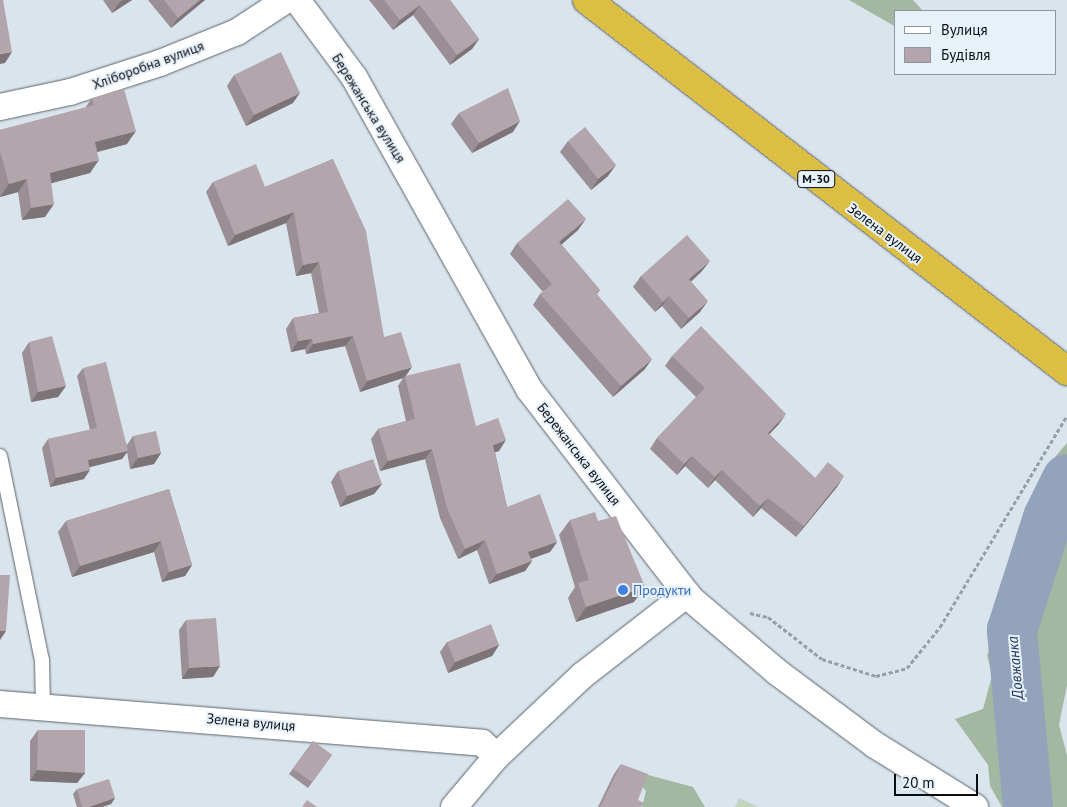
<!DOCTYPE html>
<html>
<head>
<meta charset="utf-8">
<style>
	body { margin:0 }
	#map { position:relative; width:1067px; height:807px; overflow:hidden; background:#dae4ed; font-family:"PT Sans",sans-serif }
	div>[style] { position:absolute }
	.green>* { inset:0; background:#c1d5be }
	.forest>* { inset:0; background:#a3b8a0 }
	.river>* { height:50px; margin:-25px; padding:0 25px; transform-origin:25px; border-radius:25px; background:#93a3bc }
	.path>* { height:3px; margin-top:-1.5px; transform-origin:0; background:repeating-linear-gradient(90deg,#979fa6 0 4px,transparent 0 6.5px) }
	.roads { filter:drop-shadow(0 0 1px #5a636b) drop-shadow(0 0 1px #5a636b) }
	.service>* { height:14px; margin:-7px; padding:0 7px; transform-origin:7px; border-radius:7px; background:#fff }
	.minor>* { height:26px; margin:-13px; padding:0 13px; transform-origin:13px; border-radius:13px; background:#fff }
	.trunk>* { height:28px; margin:-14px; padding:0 14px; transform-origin:14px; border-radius:14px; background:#dcbe42 }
	.wall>* { inset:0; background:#998f94 }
	.shaded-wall>* { inset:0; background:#7d7478 }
	.building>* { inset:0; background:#b2a6ac }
	.dots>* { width:14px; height:14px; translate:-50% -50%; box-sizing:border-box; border:2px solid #e7f1fa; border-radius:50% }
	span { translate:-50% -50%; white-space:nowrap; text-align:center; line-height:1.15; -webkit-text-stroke:4px #e7f1fa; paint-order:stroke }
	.shield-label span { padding:1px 4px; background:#e7f1fa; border:1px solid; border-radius:4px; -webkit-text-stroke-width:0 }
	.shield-label { font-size:12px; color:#0b0e11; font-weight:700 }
	.street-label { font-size:14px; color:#0b0e11 }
	.shop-label { font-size:14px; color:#366cbe }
	.left { translate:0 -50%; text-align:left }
	.water-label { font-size:15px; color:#1d3458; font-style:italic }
	.legend { position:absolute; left:894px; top:10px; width:162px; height:65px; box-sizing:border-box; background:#e7f1fa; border:1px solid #8f969d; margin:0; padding:6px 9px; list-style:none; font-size:15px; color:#0b0e11 }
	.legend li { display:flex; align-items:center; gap:10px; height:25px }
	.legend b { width:25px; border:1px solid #8f969d }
	.scale { position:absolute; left:894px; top:774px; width:84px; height:22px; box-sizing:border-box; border:2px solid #0b0e11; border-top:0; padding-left:6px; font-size:15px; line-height:18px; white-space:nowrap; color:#0b0e11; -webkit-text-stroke:4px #e7f1fa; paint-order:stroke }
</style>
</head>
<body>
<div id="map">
	<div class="green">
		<div style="clip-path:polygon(739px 798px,758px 807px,735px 807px)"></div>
	</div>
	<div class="forest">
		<div style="clip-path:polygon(849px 0,913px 0,923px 11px,896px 11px,896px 27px)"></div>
		<div style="clip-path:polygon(1067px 443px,1067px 685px,1059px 725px,1067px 755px,1067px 807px,1002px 807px,990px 786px,988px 765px,955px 719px,983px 709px,992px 676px,987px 655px,995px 637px,1021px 627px,1028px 611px,1016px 582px,1035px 532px,1028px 512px,1050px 463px)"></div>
		<div style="clip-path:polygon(626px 769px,693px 787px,705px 807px,642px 807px,646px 791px)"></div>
	</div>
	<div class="river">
		<div style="left:1028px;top:807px;width:178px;rotate:-95.2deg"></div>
		<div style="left:1012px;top:630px;width:118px;rotate:-72.2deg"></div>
		<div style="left:1048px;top:518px;width:43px;rotate:-64deg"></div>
	</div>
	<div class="path">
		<div style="left:750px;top:613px;width:18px;rotate:13deg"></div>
		<div style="left:768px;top:617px;width:68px;rotate:37.9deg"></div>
		<div style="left:822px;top:659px;width:57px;rotate:17.5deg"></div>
		<div style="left:876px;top:676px;width:32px;rotate:-14deg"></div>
		<div style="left:907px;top:668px;width:53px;rotate:-51.2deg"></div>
		<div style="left:940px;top:627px;width:246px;rotate:-59deg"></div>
	</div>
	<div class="roads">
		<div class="service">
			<div style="left:0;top:456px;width:208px;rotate:78.4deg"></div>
			<div style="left:42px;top:660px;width:49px;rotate:88.8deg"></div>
		</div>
		<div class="minor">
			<div style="left:297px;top:0;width:96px;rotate:53.5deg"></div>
			<div style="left:354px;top:77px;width:358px;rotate:60.7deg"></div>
			<div style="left:529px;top:389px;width:265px;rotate:52.4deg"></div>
			<div style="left:691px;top:599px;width:113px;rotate:40.3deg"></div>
			<div style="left:777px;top:672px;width:122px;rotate:36.7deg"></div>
			<div style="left:875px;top:745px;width:118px;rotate:31.8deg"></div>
			<div style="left:0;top:107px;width:72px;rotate:-12.1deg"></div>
			<div style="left:70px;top:92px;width:95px;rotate:-17.9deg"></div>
			<div style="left:160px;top:63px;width:83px;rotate:-21.9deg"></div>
			<div style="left:237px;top:32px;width:59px;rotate:-33.1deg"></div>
			<div style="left:0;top:704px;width:484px;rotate:4.6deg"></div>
			<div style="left:482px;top:743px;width:20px;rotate:41deg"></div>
			<div style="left:454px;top:807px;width:67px;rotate:-49.9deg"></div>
			<div style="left:497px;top:756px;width:118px;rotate:-43.3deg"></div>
			<div style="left:583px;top:675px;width:132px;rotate:-37.9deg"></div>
		</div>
		<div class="trunk">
			<div style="left:587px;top:0;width:607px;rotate:37.7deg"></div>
		</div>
	</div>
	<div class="wall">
		<div style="clip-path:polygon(103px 0,132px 0,112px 13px)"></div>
		<div style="clip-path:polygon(148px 0,205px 0,171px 28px)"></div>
		<div style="clip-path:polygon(369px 0,450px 0,479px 39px,472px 49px,450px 65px,413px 15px,393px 30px)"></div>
		<div style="clip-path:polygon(234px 75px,293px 103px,246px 126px,227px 86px)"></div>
		<div style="clip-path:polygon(92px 98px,127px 144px,97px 152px,90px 173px,51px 183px,45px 217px,22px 220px,18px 192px,0 197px,0 130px,85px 108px)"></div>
		<div style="clip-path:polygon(459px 113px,513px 132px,472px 153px,451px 124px)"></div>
		<div style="clip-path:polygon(568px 141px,608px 176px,591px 190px,560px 152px)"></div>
		<div style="clip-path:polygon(333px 159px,384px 337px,406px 376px,476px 426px,499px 451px,495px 452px,507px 507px,557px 542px,550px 552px,531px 559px,532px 561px,525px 571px,489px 584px,477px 550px,458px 559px,440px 518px,425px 459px,380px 471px,371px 439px,378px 429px,406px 421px,398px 386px,403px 378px,360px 392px,345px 346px,306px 354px,305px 349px,291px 352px,286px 329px,293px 318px,319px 313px,311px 273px,296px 276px,286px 223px,228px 246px,206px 192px,213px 182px,265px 187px)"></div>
		<div style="clip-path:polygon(578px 230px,561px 244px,600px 290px,597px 294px,645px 369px,613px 397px,533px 305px,540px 294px,543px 292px,510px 254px,517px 243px)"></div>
		<div style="clip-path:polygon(702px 271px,691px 282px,700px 312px,681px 329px,662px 306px,655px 312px,633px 287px,641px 276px)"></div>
		<div style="clip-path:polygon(29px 342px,66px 386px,58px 397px,31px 402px,22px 353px)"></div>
		<div style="clip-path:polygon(672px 356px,779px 424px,769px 434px,815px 478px,837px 487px,796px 537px,761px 508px,753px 517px,715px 480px,708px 488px,685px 466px,677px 475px,650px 449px,657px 438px,696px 397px,665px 366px)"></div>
		<div style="clip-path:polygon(83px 368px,127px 445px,133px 436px,161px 453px,154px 464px,130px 469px,127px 452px,122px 459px,90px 467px,84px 479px,50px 487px,42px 448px,48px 439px,90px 430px,77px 376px)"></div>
		<div style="clip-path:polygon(338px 471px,382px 484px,374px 494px,340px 507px,331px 482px)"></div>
		<div style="clip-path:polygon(169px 489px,192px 565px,185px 576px,162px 582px,154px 552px,72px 577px,58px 532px,66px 521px)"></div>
		<div style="clip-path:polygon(570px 520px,598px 521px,634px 602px,576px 622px,568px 598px,575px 587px,559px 535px)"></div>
		<div style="clip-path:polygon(186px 620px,213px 677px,182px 679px,179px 630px)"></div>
		<div style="clip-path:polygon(447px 642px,499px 645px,492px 656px,448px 673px,440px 652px)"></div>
		<div style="clip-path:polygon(38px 730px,85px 773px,77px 783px,30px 781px,30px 741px)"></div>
		<div style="clip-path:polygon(313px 741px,332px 755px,308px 788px,289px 774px)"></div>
		<div style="clip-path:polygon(621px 764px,641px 807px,598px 807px,614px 774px)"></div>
		<div style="clip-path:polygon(77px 789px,115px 798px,111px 804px,102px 807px,77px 807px,73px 794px)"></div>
	</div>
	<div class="shaded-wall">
		<div style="clip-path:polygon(123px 0,132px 0,112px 13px,119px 3px)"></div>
		<div style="clip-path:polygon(200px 0,205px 0,171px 28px,178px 18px)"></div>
		<div style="clip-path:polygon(420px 5px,413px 15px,393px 30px,400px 20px)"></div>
		<div style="clip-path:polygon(479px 39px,472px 49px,450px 65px,457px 55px)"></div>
		<div style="clip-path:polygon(12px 52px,5px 63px,0 64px,0 54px)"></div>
		<div style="clip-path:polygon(300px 93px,293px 103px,246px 126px,254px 115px)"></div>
		<div style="clip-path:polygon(520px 121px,513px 132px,472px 153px,479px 143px)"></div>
		<div style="clip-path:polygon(136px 131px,127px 144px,86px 155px,95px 142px)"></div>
		<div style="clip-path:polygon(99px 160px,90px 173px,41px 186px,50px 173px)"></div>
		<div style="clip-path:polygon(616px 165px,608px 176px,591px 190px,598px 179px)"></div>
		<div style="clip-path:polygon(27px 179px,18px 192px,0 197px,9px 184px)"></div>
		<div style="clip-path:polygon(54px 204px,45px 217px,22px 220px,31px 208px)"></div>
		<div style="clip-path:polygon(294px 212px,286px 223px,228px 246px,235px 235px)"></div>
		<div style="clip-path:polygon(586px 219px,578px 230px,552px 253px,559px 242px)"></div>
		<div style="clip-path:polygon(710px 261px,702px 271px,681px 290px,689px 279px)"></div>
		<div style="clip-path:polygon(319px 262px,311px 273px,296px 276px,303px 265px)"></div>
		<div style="clip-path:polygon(669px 296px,662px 306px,655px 312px,663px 302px)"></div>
		<div style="clip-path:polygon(708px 301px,700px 312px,681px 329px,689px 318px)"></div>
		<div style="clip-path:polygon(353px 336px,345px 346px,306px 354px,313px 344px)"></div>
		<div style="clip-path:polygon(312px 339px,305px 349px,291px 352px,298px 341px)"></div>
		<div style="clip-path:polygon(652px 359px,645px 369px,613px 397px,621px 386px)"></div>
		<div style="clip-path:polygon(412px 367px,405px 377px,405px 376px,403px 378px,360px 392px,367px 381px)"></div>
		<div style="clip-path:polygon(66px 386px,58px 397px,31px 402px,38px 392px)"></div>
		<div style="clip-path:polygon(786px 414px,779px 424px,761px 443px,768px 433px)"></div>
		<div style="clip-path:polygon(506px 440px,499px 451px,486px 455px,493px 445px)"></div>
		<div style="clip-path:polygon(432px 449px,425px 459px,380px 471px,388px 461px)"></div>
		<div style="clip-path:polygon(128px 451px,122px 459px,82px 469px,88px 460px)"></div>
		<div style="clip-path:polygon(161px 453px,154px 464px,130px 469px,138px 458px)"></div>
		<div style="clip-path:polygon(692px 456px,685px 466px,677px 475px,684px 464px)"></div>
		<div style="clip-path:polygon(90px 470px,84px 479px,50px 487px,56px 478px)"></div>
		<div style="clip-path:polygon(722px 470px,715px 480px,708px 488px,715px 477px)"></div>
		<div style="clip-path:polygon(844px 476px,837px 487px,796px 537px,804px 526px)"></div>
		<div style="clip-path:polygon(382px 484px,374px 494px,340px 507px,347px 496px)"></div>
		<div style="clip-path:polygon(768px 498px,761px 508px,753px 517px,760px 506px)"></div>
		<div style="clip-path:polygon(485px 540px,477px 550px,458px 559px,465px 549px)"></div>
		<div style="clip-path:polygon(161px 541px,154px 552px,72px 577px,80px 566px)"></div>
		<div style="clip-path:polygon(557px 542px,550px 552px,521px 562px,528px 552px)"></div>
		<div style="clip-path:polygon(532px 561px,525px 571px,489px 584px,497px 574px)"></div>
		<div style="clip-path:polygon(192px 565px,185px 576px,162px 582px,169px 572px)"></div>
		<div style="clip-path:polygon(645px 587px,634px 602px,576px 622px,586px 607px)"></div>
		<div style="clip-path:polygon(0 631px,6px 631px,0 640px)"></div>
		<div style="clip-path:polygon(499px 645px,492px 656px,448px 673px,455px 662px)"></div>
		<div style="clip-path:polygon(220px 666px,213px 677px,182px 679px,189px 668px)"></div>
		<div style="clip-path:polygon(37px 770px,85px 773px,77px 783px,30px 781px)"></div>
		<div style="clip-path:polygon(115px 798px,111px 804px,102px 807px,89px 807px)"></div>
	</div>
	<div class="building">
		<div style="clip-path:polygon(0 0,3px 0,12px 52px,0 54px)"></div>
		<div style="clip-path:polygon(164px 0,200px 0,178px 18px)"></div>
		<div style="clip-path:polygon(384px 0,450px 0,479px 39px,457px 55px,420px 5px,400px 20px)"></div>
		<div style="clip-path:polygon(281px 52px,300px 93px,254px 115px,234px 75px)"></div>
		<div style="clip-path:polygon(508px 88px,520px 121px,479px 143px,459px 113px)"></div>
		<div style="clip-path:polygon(124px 89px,136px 131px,95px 142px,99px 160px,50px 173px,54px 204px,31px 208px,27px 179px,9px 184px,0 151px,0 130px,94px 105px,92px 98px)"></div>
		<div style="clip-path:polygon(585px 127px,616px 165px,598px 179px,568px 141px)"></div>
		<div style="clip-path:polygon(333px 159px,366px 231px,384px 337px,401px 332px,412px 367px,367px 381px,353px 336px,313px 344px,312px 339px,298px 341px,293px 318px,328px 312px,319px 262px,303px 265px,294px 212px,235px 235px,213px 182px,256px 164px,265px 187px)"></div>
		<div style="clip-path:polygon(568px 199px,586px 219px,559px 242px,600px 290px,596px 293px,652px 359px,621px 386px,540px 294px,552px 284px,517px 243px)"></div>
		<div style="clip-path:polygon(687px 235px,710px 261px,689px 279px,708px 301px,689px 318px,669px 296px,663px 302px,641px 276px)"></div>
		<div style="clip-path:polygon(701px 326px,786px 414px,768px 433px,815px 478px,828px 462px,844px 476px,804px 526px,768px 498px,760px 506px,722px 470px,715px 477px,692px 456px,684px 464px,657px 438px,705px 388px,672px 356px)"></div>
		<div style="clip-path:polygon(52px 336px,66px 386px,38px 392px,29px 342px)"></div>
		<div style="clip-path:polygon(106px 362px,128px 451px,88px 460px,90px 470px,56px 478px,48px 439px,97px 428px,83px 368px)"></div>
		<div style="clip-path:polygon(460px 363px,476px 426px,498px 418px,506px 440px,493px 445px,507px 507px,540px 494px,557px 542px,528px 552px,532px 561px,497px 574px,485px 540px,465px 549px,447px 508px,432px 449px,388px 461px,378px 429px,415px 419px,405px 376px)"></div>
		<div style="clip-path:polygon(156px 431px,161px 453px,138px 458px,133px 436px)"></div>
		<div style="clip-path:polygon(373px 459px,382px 484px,347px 496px,338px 471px)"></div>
		<div style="clip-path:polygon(169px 489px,192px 565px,169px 572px,161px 541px,80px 566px,66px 521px)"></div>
		<div style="clip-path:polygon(595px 512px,598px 521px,616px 516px,645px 587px,586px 607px,578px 583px,589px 580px,570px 520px)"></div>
		<div style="clip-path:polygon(0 575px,10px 575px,6px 631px,0 631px)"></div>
		<div style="clip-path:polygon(216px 618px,220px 666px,189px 668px,186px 620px)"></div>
		<div style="clip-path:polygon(491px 624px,499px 645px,455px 662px,447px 642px)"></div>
		<div style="clip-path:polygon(38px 730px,85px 730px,85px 773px,37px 770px)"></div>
		<div style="clip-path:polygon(313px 741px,332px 755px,312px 782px,293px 769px)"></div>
		<div style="clip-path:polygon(621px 764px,648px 774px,638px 800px,644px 803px,641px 807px,600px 807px)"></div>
		<div style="clip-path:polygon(109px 779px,115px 798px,89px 807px,82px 807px,77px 789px)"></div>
		<div style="clip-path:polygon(307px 800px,317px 807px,302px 807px)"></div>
	</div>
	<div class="dots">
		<div style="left:623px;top:590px;background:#3f7fe0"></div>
	</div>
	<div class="shield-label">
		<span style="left:816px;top:179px">М-30</span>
	</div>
	<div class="street-label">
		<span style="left:148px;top:65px;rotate:-20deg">Хліборобна вулиця</span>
		<span style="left:369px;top:108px;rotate:58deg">Бережанська вулиця</span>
		<span style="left:885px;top:233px;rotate:37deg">Зелена вулиця</span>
		<span style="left:579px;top:454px;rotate:52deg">Бережанська вулиця</span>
		<span style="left:251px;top:722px;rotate:5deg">Зелена вулиця</span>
	</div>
	<div class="shop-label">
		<span class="left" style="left:633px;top:590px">Продукти</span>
	</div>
	<div class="water-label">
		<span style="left:1015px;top:668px;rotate:-95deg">Довжанка</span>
	</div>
	<ul class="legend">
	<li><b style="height:6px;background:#fff"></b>Вулиця</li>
	<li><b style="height:14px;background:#b2a6ac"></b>Будівля</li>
	</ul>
	<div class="scale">20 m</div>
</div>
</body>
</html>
